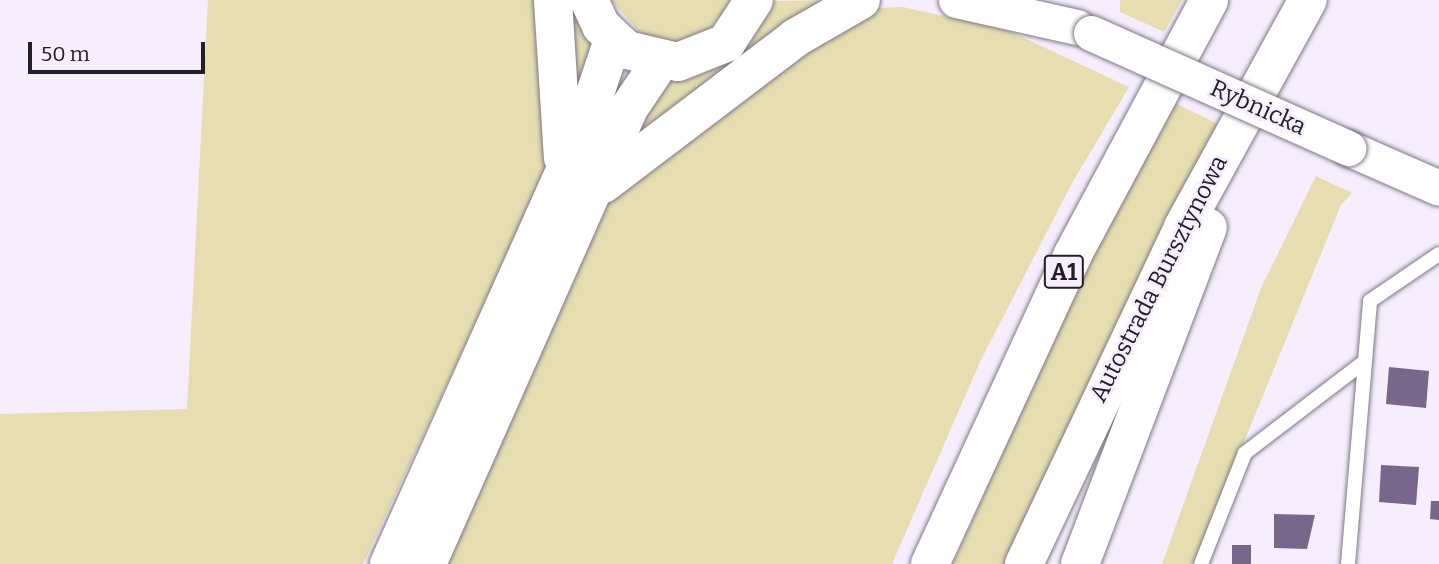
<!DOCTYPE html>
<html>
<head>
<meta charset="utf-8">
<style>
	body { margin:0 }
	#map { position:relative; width:1439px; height:564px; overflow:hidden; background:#f6eeff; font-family:Bitter,serif }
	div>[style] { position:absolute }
	.green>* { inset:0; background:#e6ddb0 }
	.building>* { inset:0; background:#79668b }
	.roads { filter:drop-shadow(0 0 2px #7e7785) drop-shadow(0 0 2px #7e7785) }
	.service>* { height:14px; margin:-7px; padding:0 7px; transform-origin:7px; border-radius:7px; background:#fff }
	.tertiary>* { height:35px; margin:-17.5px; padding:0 17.5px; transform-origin:17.5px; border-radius:17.5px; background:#fff }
	.primary>* { height:38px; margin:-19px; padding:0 19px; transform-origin:19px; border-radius:19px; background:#fff }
	.motorway>* { height:38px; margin:-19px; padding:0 19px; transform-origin:19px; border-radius:19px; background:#fff }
	.bridges { filter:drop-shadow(0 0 2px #7e7785) drop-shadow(0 0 2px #7e7785) }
	.tertiary-bridge>* { height:35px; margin:-17.5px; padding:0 17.5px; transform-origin:17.5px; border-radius:17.5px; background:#fff }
	span { translate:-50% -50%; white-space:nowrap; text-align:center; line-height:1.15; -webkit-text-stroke:5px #f6eeff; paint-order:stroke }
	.shield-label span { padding:2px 5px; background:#f6eeff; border:2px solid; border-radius:5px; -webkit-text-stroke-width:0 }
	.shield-label { font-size:23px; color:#222026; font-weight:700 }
	.street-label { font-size:24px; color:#222026 }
	.scale { position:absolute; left:28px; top:42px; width:177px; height:32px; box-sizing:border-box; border:4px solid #222026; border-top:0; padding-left:9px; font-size:21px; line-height:24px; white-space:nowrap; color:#222026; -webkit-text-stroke:5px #f6eeff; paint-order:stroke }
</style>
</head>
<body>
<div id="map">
	<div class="green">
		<div style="clip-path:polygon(208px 0,540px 0,552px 159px,363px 564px,0 564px,0 414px,187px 409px)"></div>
		<div style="clip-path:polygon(561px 0,578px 0,597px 39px,580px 121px)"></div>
		<div style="clip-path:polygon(611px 0,733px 0,708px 31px,676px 42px,642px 35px)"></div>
		<div style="clip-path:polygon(836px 0,631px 145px,651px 92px,775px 1px)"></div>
		<div style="clip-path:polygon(1120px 0,1182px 0,1164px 32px,1120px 12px)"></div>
		<div style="clip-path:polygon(903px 7px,1007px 30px,1129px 87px,1071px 185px,980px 362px,892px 564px,446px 564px,610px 196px,838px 24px,877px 8px)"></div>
		<div style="clip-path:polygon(1169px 100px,1218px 124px,1131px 294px,1008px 564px,953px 564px,1065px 308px)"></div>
		<div style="clip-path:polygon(1316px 176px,1352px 193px,1341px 205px,1194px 564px,1162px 564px,1261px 288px)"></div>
	</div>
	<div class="building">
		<div style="clip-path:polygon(1389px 367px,1429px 371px,1426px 408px,1386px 404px)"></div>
		<div style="clip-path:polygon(1381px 465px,1419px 467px,1416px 505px,1379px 502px)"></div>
		<div style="clip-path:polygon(1431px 501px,1439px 501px,1439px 520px,1430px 519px)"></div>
		<div style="clip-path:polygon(1274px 514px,1315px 515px,1307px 549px,1274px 548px)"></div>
		<div style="clip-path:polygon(1232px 545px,1251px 545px,1251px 564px,1232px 564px)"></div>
	</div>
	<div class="roads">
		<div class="service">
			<div style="left:1201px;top:564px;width:119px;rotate:-68.4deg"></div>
			<div style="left:1245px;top:453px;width:150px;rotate:-37.4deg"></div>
			<div style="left:1348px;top:564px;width:264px;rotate:-85.2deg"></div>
			<div style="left:1370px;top:301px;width:83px;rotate:-34.3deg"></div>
		</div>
		<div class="tertiary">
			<div style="left:956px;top:0;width:124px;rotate:12.6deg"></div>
			<div style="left:1348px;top:148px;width:99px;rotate:23.7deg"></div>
		</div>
		<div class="primary">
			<div style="left:589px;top:0;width:29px;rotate:65deg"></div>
			<div style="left:601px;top:26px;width:35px;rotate:43deg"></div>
			<div style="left:627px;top:50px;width:52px;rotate:13.2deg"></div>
			<div style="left:678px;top:62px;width:52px;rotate:-21.6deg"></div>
			<div style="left:726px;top:43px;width:51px;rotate:-56.9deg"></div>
		</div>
		<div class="motorway">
			<div style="left:553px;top:0;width:158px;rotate:86.4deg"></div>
			<div style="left:603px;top:184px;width:241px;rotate:-37.2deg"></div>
			<div style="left:795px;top:38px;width:76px;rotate:-29.9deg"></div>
			<div style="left:389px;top:564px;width:467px;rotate:-65.9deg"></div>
			<div style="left:580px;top:138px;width:103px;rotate:-71.4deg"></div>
			<div style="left:427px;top:564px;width:499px;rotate:-66.1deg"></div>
			<div style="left:629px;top:108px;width:55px;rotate:-56deg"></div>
			<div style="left:930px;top:564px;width:339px;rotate:-65.2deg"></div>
			<div style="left:1072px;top:256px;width:290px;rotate:-61.8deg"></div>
			<div style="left:1024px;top:564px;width:373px;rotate:-64.7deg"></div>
			<div style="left:1183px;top:227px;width:259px;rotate:-61.2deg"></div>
			<div style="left:1080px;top:564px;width:360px;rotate:-69.2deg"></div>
		</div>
	</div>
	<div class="bridges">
		<div class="tertiary-bridge">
			<div style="left:1091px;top:33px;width:282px;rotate:24.1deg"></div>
		</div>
	</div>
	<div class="shield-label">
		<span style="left:1064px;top:272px">A1</span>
	</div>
	<div class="street-label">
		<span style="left:1258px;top:108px;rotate:24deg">Rybnicka</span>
		<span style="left:1159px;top:279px;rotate:-63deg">Autostrada Bursztynowa</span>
	</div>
	<div class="scale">50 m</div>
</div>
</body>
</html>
